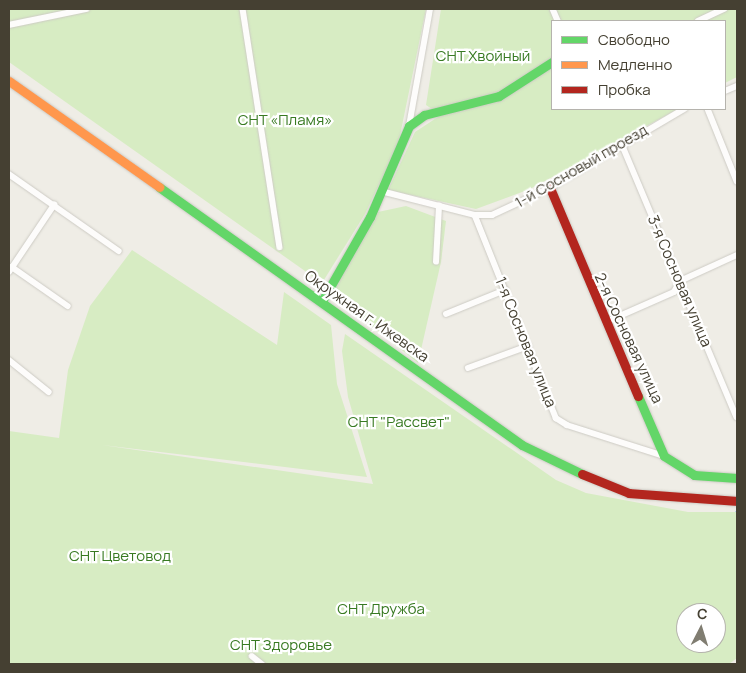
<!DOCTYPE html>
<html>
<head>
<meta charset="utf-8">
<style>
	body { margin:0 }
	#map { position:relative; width:746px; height:673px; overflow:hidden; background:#efede6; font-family:Manrope,sans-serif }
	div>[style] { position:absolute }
	.green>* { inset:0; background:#d7ecc3 }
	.stream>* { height:1px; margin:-0.5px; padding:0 0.5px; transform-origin:0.5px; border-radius:0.5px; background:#b3d0f0 }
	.roads { filter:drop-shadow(0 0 1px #cdcbc4) drop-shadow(0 0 1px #cdcbc4) }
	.street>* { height:5.5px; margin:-2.75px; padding:0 2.75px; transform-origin:2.75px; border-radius:2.75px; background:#fdfcfb }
	.fast>* { height:9px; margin:-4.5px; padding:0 4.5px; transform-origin:4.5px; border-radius:4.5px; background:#63d668 }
	.slow>* { height:9px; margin:-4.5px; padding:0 4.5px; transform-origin:4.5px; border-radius:4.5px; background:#ff974d }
	.jam>* { height:9px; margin:-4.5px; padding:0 4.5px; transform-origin:4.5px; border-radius:4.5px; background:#b3261e }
	span { translate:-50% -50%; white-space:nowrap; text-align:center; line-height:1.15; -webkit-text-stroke:4.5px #fff; paint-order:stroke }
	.park-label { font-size:15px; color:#387a22 }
	.street-label { font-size:15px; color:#454032 }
	.frame { position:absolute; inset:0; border:10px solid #454032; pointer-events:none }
	.legend { position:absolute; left:551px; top:20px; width:175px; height:90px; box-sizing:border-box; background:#fff; border:1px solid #b5b3ad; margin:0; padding:6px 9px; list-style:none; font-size:15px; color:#454032 }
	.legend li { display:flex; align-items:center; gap:10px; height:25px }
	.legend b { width:25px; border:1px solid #b5b3ad }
	.north { position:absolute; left:676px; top:603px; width:50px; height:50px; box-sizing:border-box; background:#fff; border:1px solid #b5b3ad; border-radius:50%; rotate:5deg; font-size:14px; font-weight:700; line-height:20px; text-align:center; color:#454032 }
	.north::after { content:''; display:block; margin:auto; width:18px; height:22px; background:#807d71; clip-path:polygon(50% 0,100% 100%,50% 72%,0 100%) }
</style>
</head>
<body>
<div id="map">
	<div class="green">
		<div style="clip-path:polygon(9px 9px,426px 9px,398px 145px,365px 214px,322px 283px,9px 62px)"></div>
		<div style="clip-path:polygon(441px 9px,737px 9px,737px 77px,725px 83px,725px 21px,552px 21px,552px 109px,678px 109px,530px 189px,476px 209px,388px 190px,415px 132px,441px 115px,426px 105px)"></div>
		<div style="clip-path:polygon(406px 206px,446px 221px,441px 262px,418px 363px,332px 294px,378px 212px)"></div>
		<div style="clip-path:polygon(evenodd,132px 250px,277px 345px,284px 292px,331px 325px,337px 384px,367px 477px,102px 445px,373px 484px,348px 397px,342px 351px,345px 334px,556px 480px,586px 493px,688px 512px,737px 512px,737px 658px,729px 664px,9px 664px,9px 431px,59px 438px,68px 370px,90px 306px,132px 250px,686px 613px,716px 613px,716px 643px,686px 643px,686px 613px)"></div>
	</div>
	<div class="stream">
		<div style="left:735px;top:511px;width:2px"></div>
	</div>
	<div class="roads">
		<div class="street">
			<div style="left:243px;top:9px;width:241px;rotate:81.2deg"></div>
			<div style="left:553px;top:9px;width:13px;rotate:67deg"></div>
			<div style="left:698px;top:21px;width:29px;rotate:-25deg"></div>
			<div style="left:9px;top:25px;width:79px;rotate:-11.7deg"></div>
			<div style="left:725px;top:91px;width:13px;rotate:-23deg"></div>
			<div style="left:708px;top:109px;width:78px;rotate:68.1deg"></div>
			<div style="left:409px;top:126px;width:119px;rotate:-79.8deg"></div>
			<div style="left:622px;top:144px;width:296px;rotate:67.2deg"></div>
			<div style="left:9px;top:174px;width:134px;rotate:35deg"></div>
			<div style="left:381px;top:191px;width:97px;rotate:14.3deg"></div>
			<div style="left:475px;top:215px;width:17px"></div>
			<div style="left:492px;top:215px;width:64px;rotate:-25deg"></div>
			<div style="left:550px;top:188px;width:156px;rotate:-30.5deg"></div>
			<div style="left:475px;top:215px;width:219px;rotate:68.2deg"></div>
			<div style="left:556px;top:418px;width:13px;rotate:32deg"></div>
			<div style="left:567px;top:425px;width:102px;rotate:17.7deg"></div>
			<div style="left:436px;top:262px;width:56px;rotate:-86.9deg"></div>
			<div style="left:12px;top:267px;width:68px;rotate:34.9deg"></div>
			<div style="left:9px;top:272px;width:81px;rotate:-56.1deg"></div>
			<div style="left:446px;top:314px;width:64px;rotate:-22.1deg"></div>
			<div style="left:606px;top:322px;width:74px;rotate:-23.8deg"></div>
			<div style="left:674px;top:292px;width:13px;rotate:-61deg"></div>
			<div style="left:680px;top:281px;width:63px;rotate:-24.5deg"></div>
			<div style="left:9px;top:360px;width:51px;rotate:38.7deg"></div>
			<div style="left:468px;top:368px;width:64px;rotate:-20.1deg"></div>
			<div style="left:252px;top:656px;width:13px;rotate:39deg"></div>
		</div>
		<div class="fast">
			<div style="left:159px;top:187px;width:445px;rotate:35.4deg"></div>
			<div style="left:522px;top:445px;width:67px;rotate:25.8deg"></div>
			<div style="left:322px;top:301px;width:97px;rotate:-60.3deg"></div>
			<div style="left:370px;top:217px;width:99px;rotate:-66.8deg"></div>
			<div style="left:409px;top:126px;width:19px;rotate:-36deg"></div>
			<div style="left:424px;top:115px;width:77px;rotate:-14.2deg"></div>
			<div style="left:499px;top:96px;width:63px;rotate:-32.7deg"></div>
			<div style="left:638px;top:396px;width:65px;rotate:66.6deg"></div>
			<div style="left:664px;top:456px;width:36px;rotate:32deg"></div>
			<div style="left:694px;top:475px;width:43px;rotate:4deg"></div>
		</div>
		<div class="slow">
			<div style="left:9px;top:81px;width:184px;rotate:35.2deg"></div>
		</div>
		<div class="jam">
			<div style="left:550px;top:188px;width:226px;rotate:67.1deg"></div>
			<div style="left:582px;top:474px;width:51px;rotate:22deg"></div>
			<div style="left:629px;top:493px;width:108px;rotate:4.2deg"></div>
		</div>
	</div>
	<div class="park-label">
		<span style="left:483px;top:56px">СНТ Хвойный</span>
		<span style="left:285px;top:120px">СНТ «Пламя»</span>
		<span style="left:399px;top:422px">СНТ "Рассвет"</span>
		<span style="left:120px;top:556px">СНТ Цветовод</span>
		<span style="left:381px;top:609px">СНТ Дружба</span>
		<span style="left:281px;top:645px">СНТ Здоровье</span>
	</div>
	<div class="street-label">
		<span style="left:581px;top:166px;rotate:-30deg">1-й Сосновый проезд</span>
		<span style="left:680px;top:281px;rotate:67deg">3-я Сосновая улица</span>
		<span style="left:367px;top:316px;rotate:35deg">Окружная г. Ижевска</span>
		<span style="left:629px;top:338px;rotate:65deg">2-я Сосновая улица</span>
		<span style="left:526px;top:342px;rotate:68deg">1-я Сосновая улица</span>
	</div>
	<div class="frame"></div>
	<ul class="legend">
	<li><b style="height:6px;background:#63d668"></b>Свободно</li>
	<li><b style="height:6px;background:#ff974d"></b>Медленно</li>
	<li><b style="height:6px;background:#b3261e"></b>Пробка</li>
	</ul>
	<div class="north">С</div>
</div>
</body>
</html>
